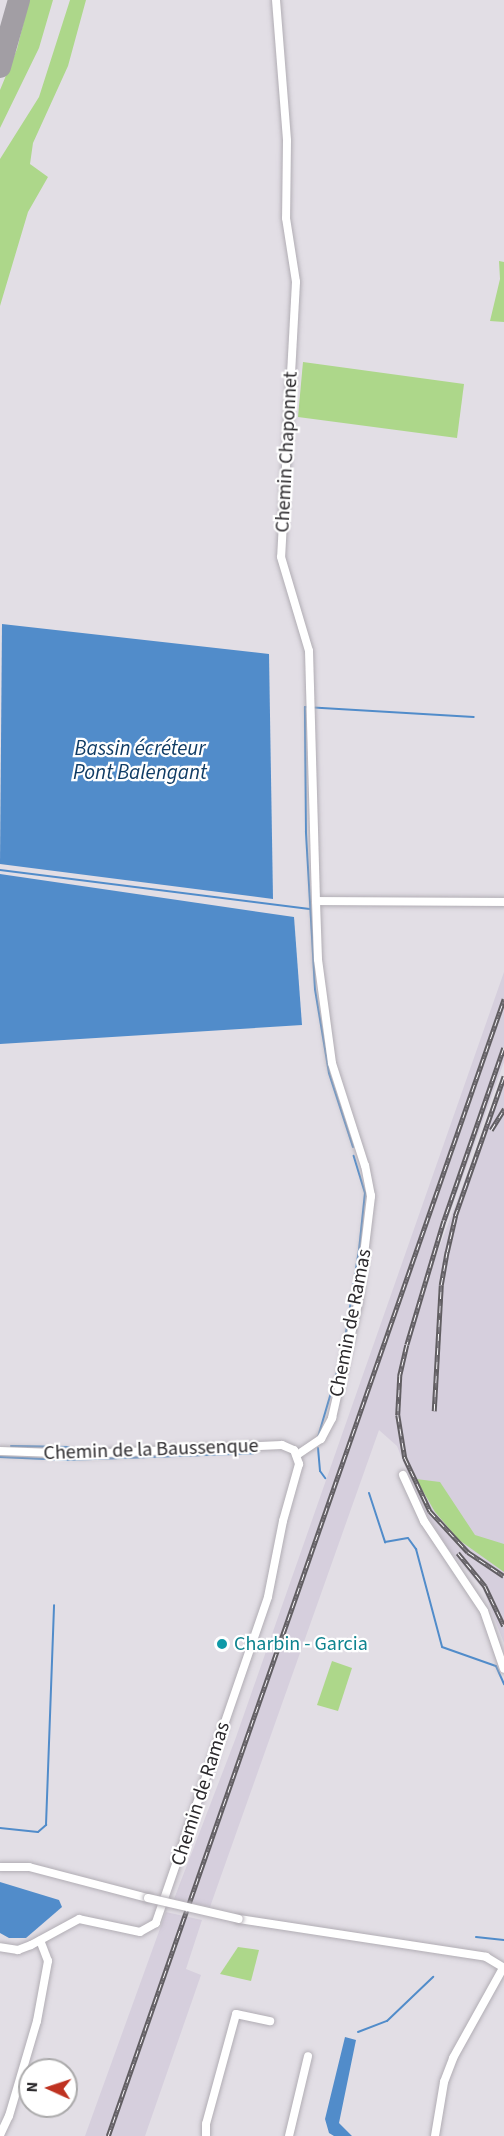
<!DOCTYPE html>
<html>
<head>
<meta charset="utf-8">
<style>
	body { margin:0 }
	#map { position:relative; width:504px; height:2136px; overflow:hidden; background:#e2dee5; font-family:"Source Sans 3",sans-serif }
	div>[style] { position:absolute }
	.built>* { inset:0; background:#d6cfdd }
	.green>* { inset:0; background:#add78a }
	.water>* { inset:0; background:#518cca }
	.stream>* { height:2px; margin:-1px; padding:0 1px; transform-origin:1px; border-radius:1px; background:#518cca }
	.taxiway>* { height:22px; margin:-11px; padding:0 11px; transform-origin:11px; border-radius:11px; background:#a29ea4 }
	.roads { filter:drop-shadow(0 0 2px #b1adb4) drop-shadow(0 0 2px #b1adb4) }
	.minor>* { height:8px; margin:-4px; padding:0 4px; transform-origin:4px; border-radius:4px; background:#fff }
	.rail>* { height:4.5px; margin-top:-2.25px; transform-origin:0; background:repeating-linear-gradient(90deg,#fff 0 7px,#615e62 0 14px); box-sizing:border-box; border-block:2px solid #615e62 }
	.bridges { filter:drop-shadow(0 0 2px #b1adb4) drop-shadow(0 0 2px #b1adb4) }
	.minor-bridge>* { height:8px; margin:-4px; padding:0 4px; transform-origin:4px; border-radius:4px; background:#fff }
	.dots>* { width:16px; height:16px; translate:-50% -50%; box-sizing:border-box; border:3px solid #fff; border-radius:50% }
	span { translate:-50% -50%; white-space:nowrap; text-align:center; line-height:1.15; -webkit-text-stroke:4.5px #fff; paint-order:stroke }
	.street-label { font-size:20px; color:#2c2a2d }
	.culture-label { font-size:20px; color:#0d838f }
	.left { translate:0 -50%; text-align:left }
	.water-label { font-size:21px; color:#103c65; font-style:italic }
	.north { position:absolute; left:18px; top:2058px; width:60px; height:60px; box-sizing:border-box; background:#fff; border:2px solid #abaaab; border-radius:50%; rotate:273deg; font-size:16px; font-weight:700; line-height:24px; text-align:center; color:#2c2a2d }
	.north::after { content:''; display:block; margin:auto; width:21px; height:27px; background:#bf3221; clip-path:polygon(50% 0,100% 100%,50% 72%,0 100%) }
</style>
</head>
<body>
<div id="map">
	<div class="built">
		<div style="clip-path:polygon(504px 972px,504px 1062px,405px 1338px,504px 1076px,504px 1643px,483px 1589px,449px 1550px,420px 1504px,397px 1446px,379px 1430px,210px 1907px,174px 1899px,235px 1740px)"></div>
		<div style="clip-path:polygon(166px 1912px,202px 1920px,186px 1969px,201px 1975px,145px 2136px,85px 2136px)"></div>
	</div>
	<div class="green">
		<div style="clip-path:polygon(29px 0,53px 0,39px 48px,0 128px,0 90px,17px 49px)"></div>
		<div style="clip-path:polygon(70px 0,86px 0,68px 66px,33px 143px,30px 164px,48px 177px,28px 212px,0 306px,0 159px,39px 97px)"></div>
		<div style="clip-path:polygon(499px 261px,504px 262px,504px 322px,490px 321px,500px 279px)"></div>
		<div style="clip-path:polygon(303px 362px,464px 384px,457px 438px,298px 417px)"></div>
		<div style="clip-path:polygon(416px 1479px,440px 1482px,475px 1535px,504px 1544px,504px 1572px,459px 1540px,435px 1512px)"></div>
		<div style="clip-path:polygon(332px 1661px,352px 1668px,338px 1711px,317px 1705px)"></div>
		<div style="clip-path:polygon(238px 1947px,259px 1950px,251px 1981px,220px 1974px)"></div>
	</div>
	<div class="water">
		<div style="clip-path:polygon(2px 624px,269px 654px,273px 899px,0 864px)"></div>
		<div style="clip-path:polygon(0 874px,294px 917px,302px 1025px,0 1044px)"></div>
		<div style="clip-path:polygon(0 1882px,59px 1900px,62px 1907px,26px 1938px,9px 1938px,0 1933px)"></div>
		<div style="clip-path:polygon(345px 2037px,356px 2040px,339px 2123px,352px 2136px,334px 2136px,329px 2133px,325px 2119px)"></div>
	</div>
	<div class="stream">
		<div style="left:0;top:870px;width:312px;rotate:7.2deg"></div>
		<div style="left:353px;top:1147px;width:78px;rotate:-108deg"></div>
		<div style="left:329px;top:1073px;width:85px;rotate:-99.5deg"></div>
		<div style="left:315px;top:989px;width:158px;rotate:-93.3deg"></div>
		<div style="left:306px;top:831px;width:124px;rotate:-90.5deg"></div>
		<div style="left:305px;top:707px;width:169px;rotate:3.4deg"></div>
		<div style="left:318px;top:1437px;width:89px;rotate:-73.6deg"></div>
		<div style="left:343px;top:1352px;width:103px;rotate:-81.1deg"></div>
		<div style="left:359px;top:1250px;width:57px;rotate:-84deg"></div>
		<div style="left:365px;top:1193px;width:39px;rotate:-107deg"></div>
		<div style="left:11px;top:1446px;width:58px;rotate:1deg"></div>
		<div style="left:318px;top:1448px;width:23px;rotate:85deg"></div>
		<div style="left:320px;top:1471px;width:9px;rotate:54deg"></div>
		<div style="left:0;top:1457px;width:67px;rotate:2.6deg"></div>
		<div style="left:67px;top:1460px;width:187px;rotate:-2.1deg"></div>
		<div style="left:369px;top:1493px;width:52px;rotate:71.9deg"></div>
		<div style="left:385px;top:1542px;width:23px;rotate:-10deg"></div>
		<div style="left:408px;top:1538px;width:14px;rotate:54deg"></div>
		<div style="left:416px;top:1549px;width:101px;rotate:75.1deg"></div>
		<div style="left:442px;top:1647px;width:57px;rotate:19.4deg"></div>
		<div style="left:496px;top:1666px;width:20px;rotate:66deg"></div>
		<div style="left:0;top:1828px;width:38px;rotate:6deg"></div>
		<div style="left:38px;top:1832px;width:11px;rotate:-41deg"></div>
		<div style="left:46px;top:1825px;width:220px;rotate:-87.9deg"></div>
		<div style="left:476px;top:1937px;width:28px;rotate:6deg"></div>
		<div style="left:358px;top:2032px;width:31px;rotate:-21deg"></div>
		<div style="left:387px;top:2021px;width:64px;rotate:-43.7deg"></div>
	</div>
	<div class="taxiway">
		<div style="left:0;top:67px;width:70px;rotate:-74.2deg"></div>
	</div>
	<div class="roads">
		<div class="minor">
			<div style="left:276px;top:0;width:141px;rotate:85.5deg"></div>
			<div style="left:287px;top:141px;width:77px;rotate:90.7deg"></div>
			<div style="left:286px;top:218px;width:65px;rotate:81.1deg"></div>
			<div style="left:296px;top:282px;width:275px;rotate:93.1deg"></div>
			<div style="left:281px;top:557px;width:98px;rotate:73.4deg"></div>
			<div style="left:309px;top:651px;width:250px;rotate:88.4deg"></div>
			<div style="left:0;top:1451px;width:83px;rotate:2.1deg"></div>
			<div style="left:83px;top:1454px;width:199px;rotate:-2.6deg"></div>
			<div style="left:282px;top:1445px;width:13px;rotate:23deg"></div>
			<div style="left:294px;top:1450px;width:15px;rotate:70deg"></div>
			<div style="left:299px;top:1464px;width:59px;rotate:105.7deg"></div>
			<div style="left:283px;top:1521px;width:77px;rotate:101.2deg"></div>
			<div style="left:268px;top:1597px;width:345px;rotate:109deg"></div>
			<div style="left:156px;top:1923px;width:18px;rotate:151deg"></div>
			<div style="left:140px;top:1932px;width:62px;rotate:-168deg"></div>
			<div style="left:79px;top:1919px;width:55px;rotate:151.6deg"></div>
			<div style="left:31px;top:1945px;width:14px;rotate:159deg"></div>
			<div style="left:18px;top:1950px;width:18px;rotate:-171deg"></div>
			<div style="left:297px;top:1455px;width:29px;rotate:-34deg"></div>
			<div style="left:321px;top:1439px;width:24px;rotate:-62deg"></div>
			<div style="left:332px;top:1418px;width:117px;rotate:-77.2deg"></div>
			<div style="left:358px;top:1304px;width:109px;rotate:-83.1deg"></div>
			<div style="left:371px;top:1196px;width:31px;rotate:-101deg"></div>
			<div style="left:365px;top:1166px;width:108px;rotate:-107.8deg"></div>
			<div style="left:332px;top:1063px;width:105px;rotate:-97.7deg"></div>
			<div style="left:318px;top:959px;width:58px;rotate:-92deg"></div>
			<div style="left:316px;top:901px;width:188px;rotate:0.3deg"></div>
			<div style="left:403px;top:1475px;width:51px;rotate:65.5deg"></div>
			<div style="left:424px;top:1521px;width:108px;rotate:56.3deg"></div>
			<div style="left:484px;top:1611px;width:61px;rotate:71deg"></div>
			<div style="left:0;top:1867px;width:29px"></div>
			<div style="left:29px;top:1867px;width:123px;rotate:14.6deg"></div>
			<div style="left:239px;top:1919px;width:250px;rotate:8.7deg"></div>
			<div style="left:486px;top:1957px;width:21px;rotate:31deg"></div>
			<div style="left:0;top:2135px;width:21px;rotate:-65deg"></div>
			<div style="left:9px;top:2116px;width:99px;rotate:-73.6deg"></div>
			<div style="left:37px;top:2021px;width:61px;rotate:-79.6deg"></div>
			<div style="left:48px;top:1961px;width:22px;rotate:-111deg"></div>
			<div style="left:206px;top:2136px;width:12px;rotate:-90deg"></div>
			<div style="left:206px;top:2124px;width:114px;rotate:-74.7deg"></div>
			<div style="left:236px;top:2014px;width:35px;rotate:12deg"></div>
			<div style="left:289px;top:2136px;width:82px;rotate:-76.6deg"></div>
			<div style="left:435px;top:2136px;width:55px;rotate:-80.5deg"></div>
			<div style="left:444px;top:2082px;width:26px;rotate:-69deg"></div>
			<div style="left:453px;top:2058px;width:103px;rotate:-60.9deg"></div>
		</div>
	</div>
	<div class="rail">
		<div style="left:504px;top:1048px;width:183px;rotate:109.1deg"></div>
		<div style="left:444px;top:1221px;width:129px;rotate:106.6deg"></div>
		<div style="left:407px;top:1345px;width:32px;rotate:103deg"></div>
		<div style="left:400px;top:1376px;width:39px;rotate:93deg"></div>
		<div style="left:398px;top:1415px;width:44px;rotate:80.8deg"></div>
		<div style="left:405px;top:1458px;width:59px;rotate:64.7deg"></div>
		<div style="left:430px;top:1511px;width:56px;rotate:47.2deg"></div>
		<div style="left:468px;top:1552px;width:43px;rotate:33.7deg"></div>
		<div style="left:491px;top:1130px;width:25px;rotate:-58deg"></div>
		<div style="left:434px;top:1411px;width:126px;rotate:-86.8deg"></div>
		<div style="left:441px;top:1285px;width:34px;rotate:-80deg"></div>
		<div style="left:447px;top:1252px;width:37px;rotate:-77deg"></div>
		<div style="left:455px;top:1216px;width:148px;rotate:-70.7deg"></div>
		<div style="left:458px;top:1553px;width:43px;rotate:50.7deg"></div>
		<div style="left:485px;top:1586px;width:44px;rotate:64.6deg"></div>
		<div style="left:108px;top:2136px;width:1204px;rotate:-70.8deg"></div>
	</div>
	<div class="bridges">
		<div class="minor-bridge">
			<div style="left:148px;top:1898px;width:93px;rotate:13deg"></div>
		</div>
	</div>
	<div class="dots">
		<div style="left:222px;top:1644px;background:#0f9aa8"></div>
	</div>
	<div class="street-label">
		<span style="left:287px;top:452px;rotate:-87deg">Chemin Chaponnet</span>
		<span style="left:351px;top:1323px;rotate:-79deg">Chemin de Ramas</span>
		<span style="left:151px;top:1450px;rotate:-2deg">Chemin de la Baussenque</span>
		<span style="left:201px;top:1794px;rotate:-72deg">Chemin de Ramas</span>
	</div>
	<div class="culture-label">
		<span class="left" style="left:234px;top:1644px">Charbin - Garcia</span>
	</div>
	<div class="water-label">
		<span style="left:140px;top:760px">Bassin écréteur<br>Pont Balengant</span>
	</div>
	<div class="north">N</div>
</div>
</body>
</html>
